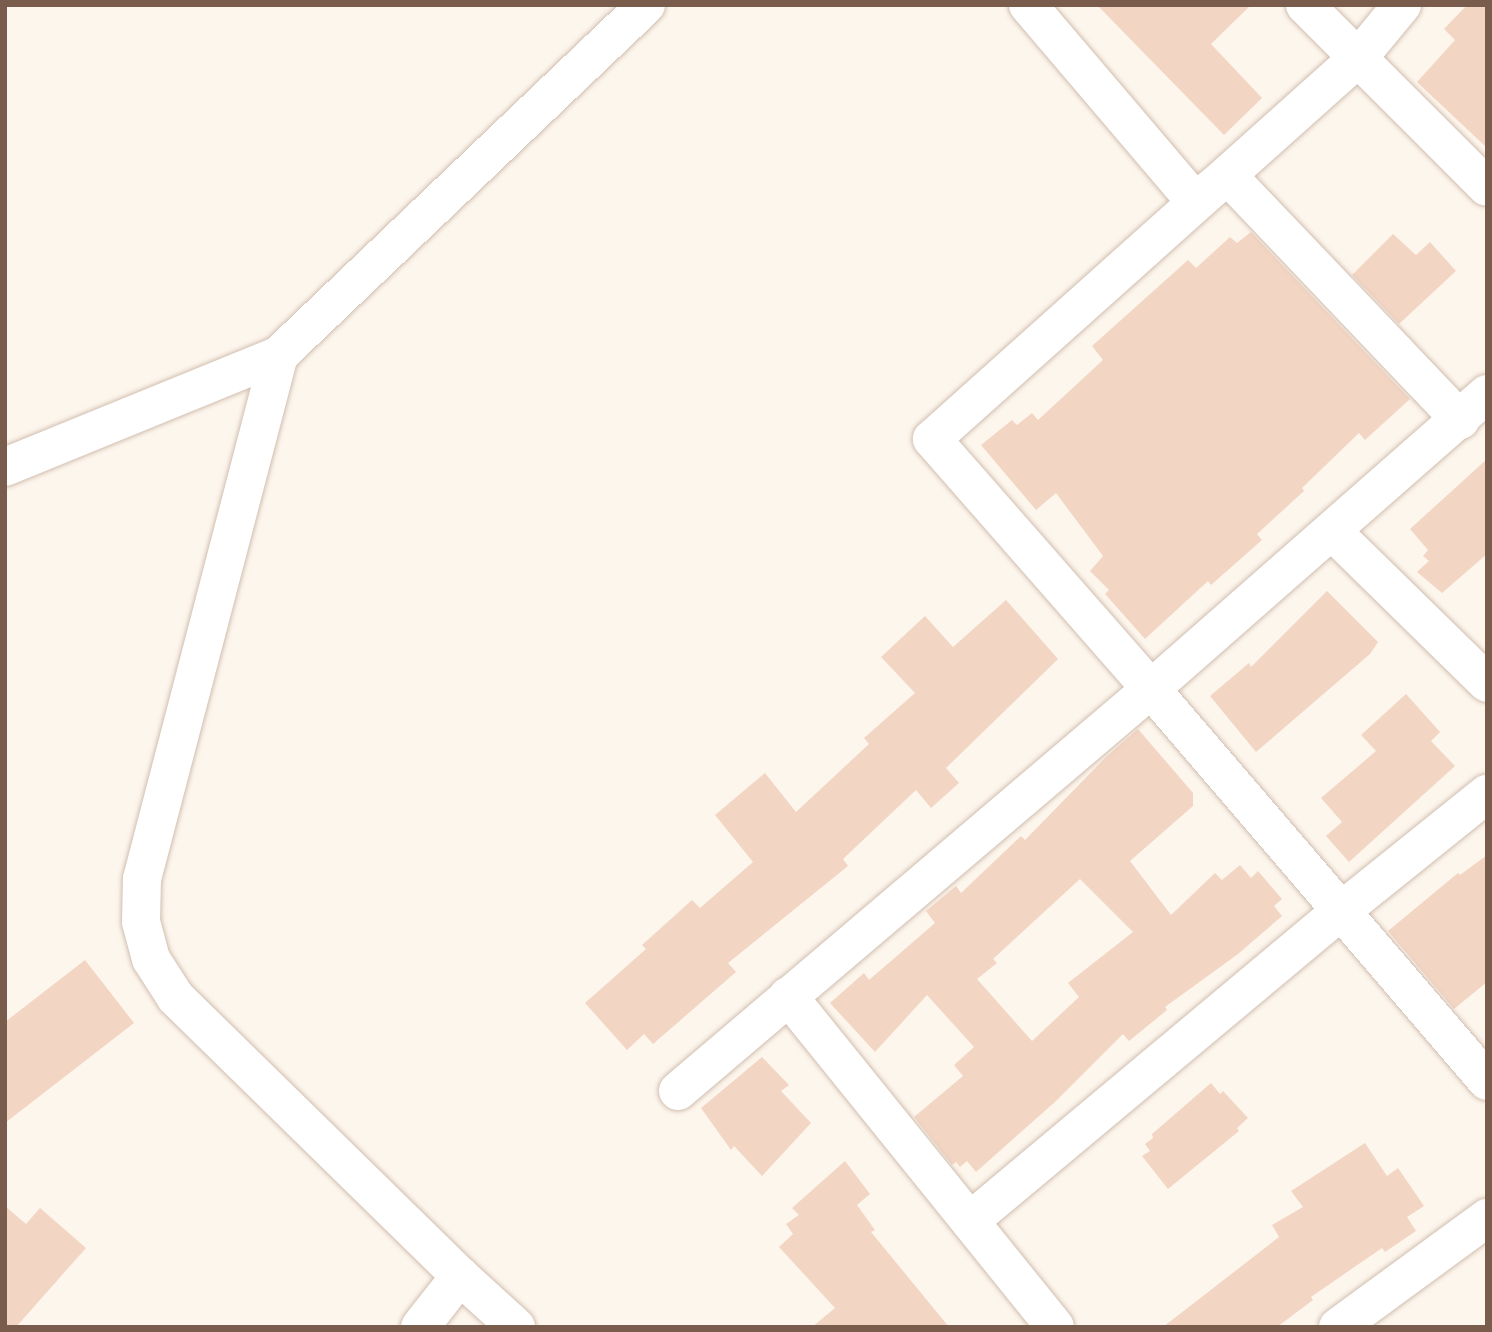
<!DOCTYPE html>
<html>
<head>
<meta charset="utf-8">
<style>
	body { margin:0 }
	#map { position:relative; width:1492px; height:1332px; overflow:hidden; background:#fdf6ec; font-family:Inter,sans-serif }
	div>[style] { position:absolute }
	.building>* { inset:0; background:#f3d5c3 }
	.roads { filter:drop-shadow(0 0 2px #d1beb0) drop-shadow(0 0 2px #d1beb0) }
	.minor>* { height:38px; margin:-19px; padding:0 19px; transform-origin:19px; border-radius:19px; background:#fff }
	span { translate:-50% -50%; white-space:nowrap; text-align:center; line-height:1.15; -webkit-text-stroke:6px #fffaf3; paint-order:stroke }
	.frame { position:absolute; inset:0; border:7px solid #7a5c4d; pointer-events:none }
</style>
</head>
<body>
<div id="map">
	<div class="building">
		<div style="clip-path:polygon(1097px 5px,1251px 5px,1211px 44px,1262px 98px,1224px 135px)"></div>
		<div style="clip-path:polygon(1467px 5px,1487px 5px,1487px 148px,1417px 82px,1455px 40px,1444px 29px)"></div>
		<div style="clip-path:polygon(1251px 232px,1410px 399px,1365px 440px,1359px 433px,1302px 488px,1304px 491px,1257px 534px,1262px 540px,1211px 585px,1208px 581px,1145px 639px,1105px 594px,1109px 590px,1090px 571px,1103px 556px,1056px 493px,1036px 510px,981px 445px,1012px 420px,1017px 425px,1032px 413px,1038px 420px,1103px 360px,1092px 346px,1188px 260px,1196px 268px,1230px 237px,1237px 243px)"></div>
		<div style="clip-path:polygon(1393px 234px,1416px 255px,1430px 242px,1456px 271px,1399px 324px,1352px 275px)"></div>
		<div style="clip-path:polygon(1487px 459px,1487px 554px,1442px 593px,1417px 572px,1429px 561px,1423px 556px,1428px 550px,1410px 529px)"></div>
		<div style="clip-path:polygon(1327px 591px,1378px 642px,1370px 654px,1256px 752px,1210px 696px,1249px 663px,1251px 667px)"></div>
		<div style="clip-path:polygon(1006px 600px,1058px 659px,946px 768px,959px 783px,931px 808px,916px 790px,843px 859px,848px 866px,728px 963px,736px 972px,653px 1044px,644px 1034px,627px 1050px,585px 1003px,646px 949px,642px 945px,692px 900px,700px 908px,753px 862px,715px 815px,765px 773px,796px 812px,869px 744px,864px 738px,915px 693px,881px 657px,925px 616px,953px 647px)"></div>
		<div style="clip-path:polygon(1406px 694px,1440px 732px,1431px 741px,1455px 766px,1349px 862px,1326px 836px,1342px 822px,1321px 798px,1376px 751px,1361px 735px)"></div>
		<div style="clip-path:polygon(evenodd,1138px 729px,1193px 793px,1193px 806px,1130px 861px,1171px 915px,1215px 873px,1222px 880px,1240px 865px,1251px 878px,1258px 871px,1282px 899px,1274px 906px,1282px 916px,1238px 954px,1165px 1007px,1167px 1010px,1129px 1041px,1123px 1034px,1056px 1101px,976px 1172px,967px 1161px,960px 1167px,956px 1162px,952px 1165px,914px 1117px,963px 1076px,954px 1065px,974px 1047px,927px 995px,875px 1052px,830px 1003px,864px 973px,869px 980px,935px 923px,926px 911px,956px 886px,961px 893px,1021px 836px,1025px 840px,1106px 757px,1138px 729px,1080px 879px,1133px 932px,1068px 983px,1079px 997px,1032px 1041px,977px 979px,997px 963px,993px 959px,1080px 879px)"></div>
		<div style="clip-path:polygon(1487px 855px,1487px 982px,1454px 1009px,1388px 931px,1458px 873px,1460px 875px)"></div>
		<div style="clip-path:polygon(85px 960px,134px 1023px,5px 1123px,5px 1022px)"></div>
		<div style="clip-path:polygon(762px 1057px,789px 1085px,781px 1091px,811px 1123px,762px 1176px,734px 1146px,731px 1150px,701px 1108px)"></div>
		<div style="clip-path:polygon(1211px 1083px,1220px 1094px,1223px 1091px,1248px 1118px,1237px 1128px,1239px 1131px,1168px 1189px,1142px 1156px,1150px 1151px,1145px 1144px,1153px 1138px,1152px 1134px)"></div>
		<div style="clip-path:polygon(1365px 1143px,1387px 1176px,1398px 1168px,1424px 1206px,1407px 1217px,1416px 1231px,1385px 1252px,1382px 1248px,1311px 1297px,1313px 1300px,1277px 1327px,1163px 1327px,1279px 1237px,1272px 1225px,1303px 1207px,1291px 1191px)"></div>
		<div style="clip-path:polygon(845px 1161px,870px 1194px,857px 1205px,875px 1230px,871px 1232px,949px 1327px,812px 1327px,835px 1308px,779px 1247px,793px 1234px,786px 1224px,799px 1215px,792px 1208px)"></div>
		<div style="clip-path:polygon(5px 1206px,26px 1224px,40px 1208px,86px 1248px,16px 1327px,5px 1327px)"></div>
	</div>
	<div class="roads">
		<div class="minor">
			<div style="left:1028px;top:5px;width:257px;rotate:49.6deg"></div>
			<div style="left:1195px;top:201px;width:41px;rotate:-37.1deg"></div>
			<div style="left:1228px;top:176px;width:337px;rotate:46.4deg"></div>
			<div style="left:1305px;top:5px;width:257px;rotate:45deg"></div>
			<div style="left:1402px;top:5px;width:67px;rotate:129.6deg"></div>
			<div style="left:1359px;top:57px;width:573px;rotate:138.18deg"></div>
			<div style="left:932px;top:439px;width:332px;rotate:48.8deg"></div>
			<div style="left:1151px;top:689px;width:516px;rotate:49.4deg"></div>
			<div style="left:5px;top:467px;width:296px;rotate:-22.2deg"></div>
			<div style="left:1332px;top:531px;width:217px;rotate:44.4deg"></div>
			<div style="left:788px;top:996px;width:425px;rotate:51.1deg"></div>
			<div style="left:678px;top:1091px;width:621px;rotate:-40.36deg"></div>
			<div style="left:1151px;top:689px;width:447px;rotate:-41.3deg"></div>
			<div style="left:970px;top:1221px;width:482px;rotate:-39.9deg"></div>
			<div style="left:1340px;top:912px;width:189px;rotate:-38.8deg"></div>
			<div style="left:420px;top:1327px;width:65px;rotate:-51.9deg"></div>
			<div style="left:516px;top:1327px;width:76px;rotate:-137.7deg"></div>
			<div style="left:460px;top:1276px;width:397px;rotate:-135.6deg"></div>
			<div style="left:176px;top:998px;width:46px;rotate:-122.7deg"></div>
			<div style="left:151px;top:959px;width:38px;rotate:-105deg"></div>
			<div style="left:141px;top:922px;width:43px;rotate:-88.7deg"></div>
			<div style="left:142px;top:879px;width:542px;rotate:-75.35deg"></div>
			<div style="left:279px;top:355px;width:507px;rotate:-43.64deg"></div>
			<div style="left:1338px;top:1327px;width:185px;rotate:-36.2deg"></div>
		</div>
	</div>
	<div class="frame"></div>
</div>
</body>
</html>
